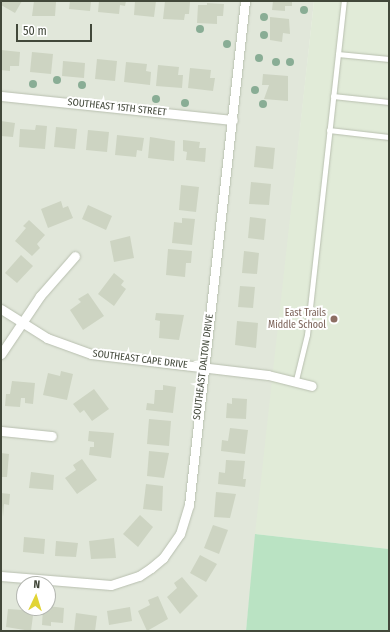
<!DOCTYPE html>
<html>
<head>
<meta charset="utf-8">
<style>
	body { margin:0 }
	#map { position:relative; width:390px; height:632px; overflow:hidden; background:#f0f4ec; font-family:"Fira Sans Condensed",sans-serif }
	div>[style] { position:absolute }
	.residential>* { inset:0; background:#e1e7da }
	.education>* { inset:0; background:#e1ebd8 }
	.green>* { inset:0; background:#bae3c3 }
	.building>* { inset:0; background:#cdd4c2 }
	.roads { filter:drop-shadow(0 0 1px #b8bfaf) drop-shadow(0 0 1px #b8bfaf) }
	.service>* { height:4.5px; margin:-2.25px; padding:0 2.25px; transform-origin:2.25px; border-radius:2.25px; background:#fff }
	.minor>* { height:9px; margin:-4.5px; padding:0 4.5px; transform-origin:4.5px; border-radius:4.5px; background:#fff }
	.trees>* { width:8px; height:8px; margin:-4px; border-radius:50%; background:#89ad95 }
	.dots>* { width:11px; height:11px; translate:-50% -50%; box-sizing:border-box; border:2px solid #fff; border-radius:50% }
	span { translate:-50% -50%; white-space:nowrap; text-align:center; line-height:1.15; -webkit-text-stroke:4px #fff; paint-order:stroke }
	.street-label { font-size:10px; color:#42483a }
	.education-label { font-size:10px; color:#785e54 }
	.right { translate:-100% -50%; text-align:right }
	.frame { position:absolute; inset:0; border:2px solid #42483a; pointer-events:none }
	.north { position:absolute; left:16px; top:576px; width:40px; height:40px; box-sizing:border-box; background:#fff; border:1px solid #b3b6b0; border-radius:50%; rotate:4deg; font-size:11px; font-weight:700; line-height:16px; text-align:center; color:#42483a }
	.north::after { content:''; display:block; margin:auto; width:14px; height:18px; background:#e1d436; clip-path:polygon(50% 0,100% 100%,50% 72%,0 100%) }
	.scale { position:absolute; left:16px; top:24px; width:76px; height:18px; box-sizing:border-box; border:2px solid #42483a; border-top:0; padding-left:5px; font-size:12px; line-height:14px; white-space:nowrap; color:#42483a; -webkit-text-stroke:3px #fff; paint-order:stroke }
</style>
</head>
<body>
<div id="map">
	<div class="residential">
		<div style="clip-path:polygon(evenodd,1px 1px,314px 1px,246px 631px,1px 631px,1px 1px,24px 584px,48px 584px,48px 608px,24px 608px,24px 584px)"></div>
	</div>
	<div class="education">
		<div style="clip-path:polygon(314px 1px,389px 1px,389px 549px,255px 534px)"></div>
	</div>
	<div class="green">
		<div style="clip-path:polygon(255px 534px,389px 549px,389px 631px,246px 631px)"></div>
	</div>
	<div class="building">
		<div style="clip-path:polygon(1px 1px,22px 1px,15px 13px,1px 5px)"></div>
		<div style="clip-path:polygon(34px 1px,56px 2px,55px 16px,32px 16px)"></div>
		<div style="clip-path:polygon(70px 1px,91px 1px,90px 11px,69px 9px)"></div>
		<div style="clip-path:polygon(99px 1px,126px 1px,125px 6px,120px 5px,119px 14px,98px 12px)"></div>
		<div style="clip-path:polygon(135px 1px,156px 1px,154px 17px,134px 15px)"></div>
		<div style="clip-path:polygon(165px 1px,190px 2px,189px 14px,185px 14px,184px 20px,163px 19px)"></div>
		<div style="clip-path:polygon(273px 1px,292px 1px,292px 6px,285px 6px,285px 11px,272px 10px)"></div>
		<div style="clip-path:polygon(207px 3px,224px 4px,223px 16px,217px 16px,217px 24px,197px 23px,198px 5px,207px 5px)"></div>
		<div style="clip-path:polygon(270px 17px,289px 19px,290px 34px,283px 33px,282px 42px,270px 40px)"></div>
		<div style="clip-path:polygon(1px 50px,20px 52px,19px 66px,10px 66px,10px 71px,1px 70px)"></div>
		<div style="clip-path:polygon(32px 52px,53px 54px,51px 74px,30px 72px)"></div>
		<div style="clip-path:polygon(97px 59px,117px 61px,115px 81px,95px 79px)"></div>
		<div style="clip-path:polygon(63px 61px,85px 63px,84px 78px,62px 76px)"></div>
		<div style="clip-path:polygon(126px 62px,147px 64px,146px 71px,151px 72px,150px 85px,124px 82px)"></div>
		<div style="clip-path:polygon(158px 65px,179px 67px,178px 75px,183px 75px,182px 88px,156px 86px)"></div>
		<div style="clip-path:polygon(190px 68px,211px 70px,210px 78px,215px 78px,213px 91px,188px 88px)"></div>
		<div style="clip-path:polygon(263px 74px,288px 76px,288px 101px,264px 99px,269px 85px,262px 85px)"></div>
		<div style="clip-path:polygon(1px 121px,15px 123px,13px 137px,1px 136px)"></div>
		<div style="clip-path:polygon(36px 125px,47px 126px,45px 149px,19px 147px,20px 129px,35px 130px)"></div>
		<div style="clip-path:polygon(56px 127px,77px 129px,75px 149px,54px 147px)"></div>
		<div style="clip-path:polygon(88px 130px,109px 132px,107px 152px,86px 150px)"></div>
		<div style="clip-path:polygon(117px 135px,144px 138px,142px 151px,137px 150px,136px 157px,115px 155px)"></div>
		<div style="clip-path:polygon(150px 137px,175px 141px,174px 161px,148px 158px)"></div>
		<div style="clip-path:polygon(183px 140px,200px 142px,199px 148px,206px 148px,205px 162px,186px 160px,187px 152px,183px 151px)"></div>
		<div style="clip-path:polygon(256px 146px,275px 148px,273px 169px,254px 167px)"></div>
		<div style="clip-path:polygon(251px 182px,271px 184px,269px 205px,249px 204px)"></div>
		<div style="clip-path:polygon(181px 185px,199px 187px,196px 212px,179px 210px)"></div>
		<div style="clip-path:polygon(61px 201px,63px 208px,68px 206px,73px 218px,48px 228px,41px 209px)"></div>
		<div style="clip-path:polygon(88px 205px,112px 216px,106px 230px,82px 219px)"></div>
		<div style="clip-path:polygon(250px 217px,266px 219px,264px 240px,248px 238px)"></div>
		<div style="clip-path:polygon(182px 218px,195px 219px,192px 245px,172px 243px,174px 222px,182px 223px)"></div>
		<div style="clip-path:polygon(29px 220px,45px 235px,37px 244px,40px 248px,32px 256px,15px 241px,26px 228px,23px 226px)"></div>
		<div style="clip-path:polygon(130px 236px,134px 258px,114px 262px,110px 241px)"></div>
		<div style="clip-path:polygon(168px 249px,192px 251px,191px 263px,186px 263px,185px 277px,166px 275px)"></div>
		<div style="clip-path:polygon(244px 251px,259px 253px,257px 274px,242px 273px)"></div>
		<div style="clip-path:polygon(21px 255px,33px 266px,17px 283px,5px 273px)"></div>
		<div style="clip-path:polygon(114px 273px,124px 281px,121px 285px,126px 289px,114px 306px,98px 294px)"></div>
		<div style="clip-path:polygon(240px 286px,255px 287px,253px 308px,238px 307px)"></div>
		<div style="clip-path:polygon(88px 293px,104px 316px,83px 330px,70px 310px,81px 302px,78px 299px)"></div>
		<div style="clip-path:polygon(156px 313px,184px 315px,179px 340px,159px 338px,160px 321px,155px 320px)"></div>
		<div style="clip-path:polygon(237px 321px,258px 323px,256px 348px,235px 345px)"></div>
		<div style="clip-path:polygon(61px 371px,73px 374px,67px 400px,43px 395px,48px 373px,60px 376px)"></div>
		<div style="clip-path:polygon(12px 381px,35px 383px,33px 404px,25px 403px,25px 398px,21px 398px,20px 407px,5px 406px,6px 394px,10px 394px)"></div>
		<div style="clip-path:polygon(163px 385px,176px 387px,173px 413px,146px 410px,147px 403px,154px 404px,155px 390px,163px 390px)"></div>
		<div style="clip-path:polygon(94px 389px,109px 409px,92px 421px,84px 410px,80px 413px,73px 404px)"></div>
		<div style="clip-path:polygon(232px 398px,247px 399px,246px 419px,226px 418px,227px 403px,232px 404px)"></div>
		<div style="clip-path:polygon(149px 419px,171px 421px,169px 446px,147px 444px)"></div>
		<div style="clip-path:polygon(230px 428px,248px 430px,245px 454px,221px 451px,222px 440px,228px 441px)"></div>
		<div style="clip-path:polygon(89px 431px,114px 433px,111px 458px,89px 455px,90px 447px,94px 447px,94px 442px,88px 441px)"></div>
		<div style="clip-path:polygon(149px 451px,169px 453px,164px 478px,147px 476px)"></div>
		<div style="clip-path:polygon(1px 453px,9px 454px,7px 477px,1px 477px)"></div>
		<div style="clip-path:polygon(82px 459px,97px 480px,77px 494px,65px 478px,76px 470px,73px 465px)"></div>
		<div style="clip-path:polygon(226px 460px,245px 461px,243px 479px,246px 479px,245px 487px,218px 484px,219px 472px,225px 473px)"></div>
		<div style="clip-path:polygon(31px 472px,54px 475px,53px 490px,29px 488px)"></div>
		<div style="clip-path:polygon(146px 484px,163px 486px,162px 511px,143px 509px)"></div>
		<div style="clip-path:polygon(216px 492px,236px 494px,230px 518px,214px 517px)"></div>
		<div style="clip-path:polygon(1px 493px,10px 494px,9px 505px,4px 504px,3px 517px)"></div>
		<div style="clip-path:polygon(140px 515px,153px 527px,138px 547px,123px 534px)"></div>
		<div style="clip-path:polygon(213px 525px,228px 530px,219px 554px,204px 548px)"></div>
		<div style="clip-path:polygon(24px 537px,45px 539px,44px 554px,23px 552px)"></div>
		<div style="clip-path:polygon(114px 538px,116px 558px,91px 559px,89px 541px)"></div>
		<div style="clip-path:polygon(56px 541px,78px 543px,76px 557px,55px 556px)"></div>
		<div style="clip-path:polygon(200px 555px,217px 564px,206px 582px,190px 573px)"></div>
		<div style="clip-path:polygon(182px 577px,198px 596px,180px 614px,167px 597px,177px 588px,174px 583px)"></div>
		<div style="clip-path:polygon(158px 596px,168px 619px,147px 631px,138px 611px,150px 605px,148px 600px)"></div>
		<div style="clip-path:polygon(22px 604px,24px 608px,34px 608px,31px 631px,6px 627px,8px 609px,22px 610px)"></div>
		<div style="clip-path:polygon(48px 606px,64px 608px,63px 623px,51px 622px,51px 626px,42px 625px,43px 608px)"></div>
		<div style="clip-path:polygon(130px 607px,132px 621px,109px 625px,107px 611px)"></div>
		<div style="clip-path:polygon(76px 613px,97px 616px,95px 631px,74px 631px)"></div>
	</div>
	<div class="roads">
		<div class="service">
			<div style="left:338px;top:54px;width:51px;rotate:5.6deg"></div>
			<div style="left:333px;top:96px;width:56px;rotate:6.1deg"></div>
			<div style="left:329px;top:130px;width:60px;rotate:6.7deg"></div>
			<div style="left:296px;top:380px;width:46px;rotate:-76.3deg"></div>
			<div style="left:307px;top:335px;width:336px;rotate:-83.7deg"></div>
		</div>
		<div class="minor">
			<div style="left:1px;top:96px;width:233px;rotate:5.9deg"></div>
			<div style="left:1px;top:309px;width:54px;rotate:32.2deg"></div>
			<div style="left:47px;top:338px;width:47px;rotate:20deg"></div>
			<div style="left:91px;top:354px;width:178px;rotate:6.8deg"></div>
			<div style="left:268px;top:375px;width:45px;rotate:14deg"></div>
			<div style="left:1px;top:354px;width:70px;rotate:-56.1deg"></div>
			<div style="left:40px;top:296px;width:53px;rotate:-48.8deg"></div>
			<div style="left:1px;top:431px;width:51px;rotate:5.6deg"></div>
			<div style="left:1px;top:576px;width:110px;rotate:4.7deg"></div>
			<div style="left:111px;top:585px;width:29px;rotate:-18deg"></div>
			<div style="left:139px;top:576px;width:14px;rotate:-34deg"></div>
			<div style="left:151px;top:568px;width:16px;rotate:-40deg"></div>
			<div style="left:163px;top:558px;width:29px;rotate:-55deg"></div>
			<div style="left:180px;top:534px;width:30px;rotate:-73deg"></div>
			<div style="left:189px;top:505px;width:507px;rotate:-83.66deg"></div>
		</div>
	</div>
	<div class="trees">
		<div style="left:304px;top:10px"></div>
		<div style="left:264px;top:17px"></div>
		<div style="left:200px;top:29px"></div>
		<div style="left:264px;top:35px"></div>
		<div style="left:227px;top:44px"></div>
		<div style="left:259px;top:58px"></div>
		<div style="left:276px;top:62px"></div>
		<div style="left:290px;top:62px"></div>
		<div style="left:57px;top:80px"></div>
		<div style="left:33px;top:84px"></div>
		<div style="left:82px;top:85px"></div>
		<div style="left:255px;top:90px"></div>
		<div style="left:156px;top:99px"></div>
		<div style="left:185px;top:103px"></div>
		<div style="left:263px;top:104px"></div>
	</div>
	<div class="dots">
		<div style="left:334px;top:319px;background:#8d6e63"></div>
	</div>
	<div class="street-label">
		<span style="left:117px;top:108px;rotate:6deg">SOUTHEAST 15TH STREET</span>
		<span style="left:140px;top:360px;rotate:7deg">SOUTHEAST CAPE DRIVE</span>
		<span style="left:204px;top:367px;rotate:-83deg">SOUTHEAST DALTON DRIVE</span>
	</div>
	<div class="education-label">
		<span class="right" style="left:326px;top:319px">East Trails<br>Middle School</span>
	</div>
	<div class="frame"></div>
	<div class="north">N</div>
	<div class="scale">50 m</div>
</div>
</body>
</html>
